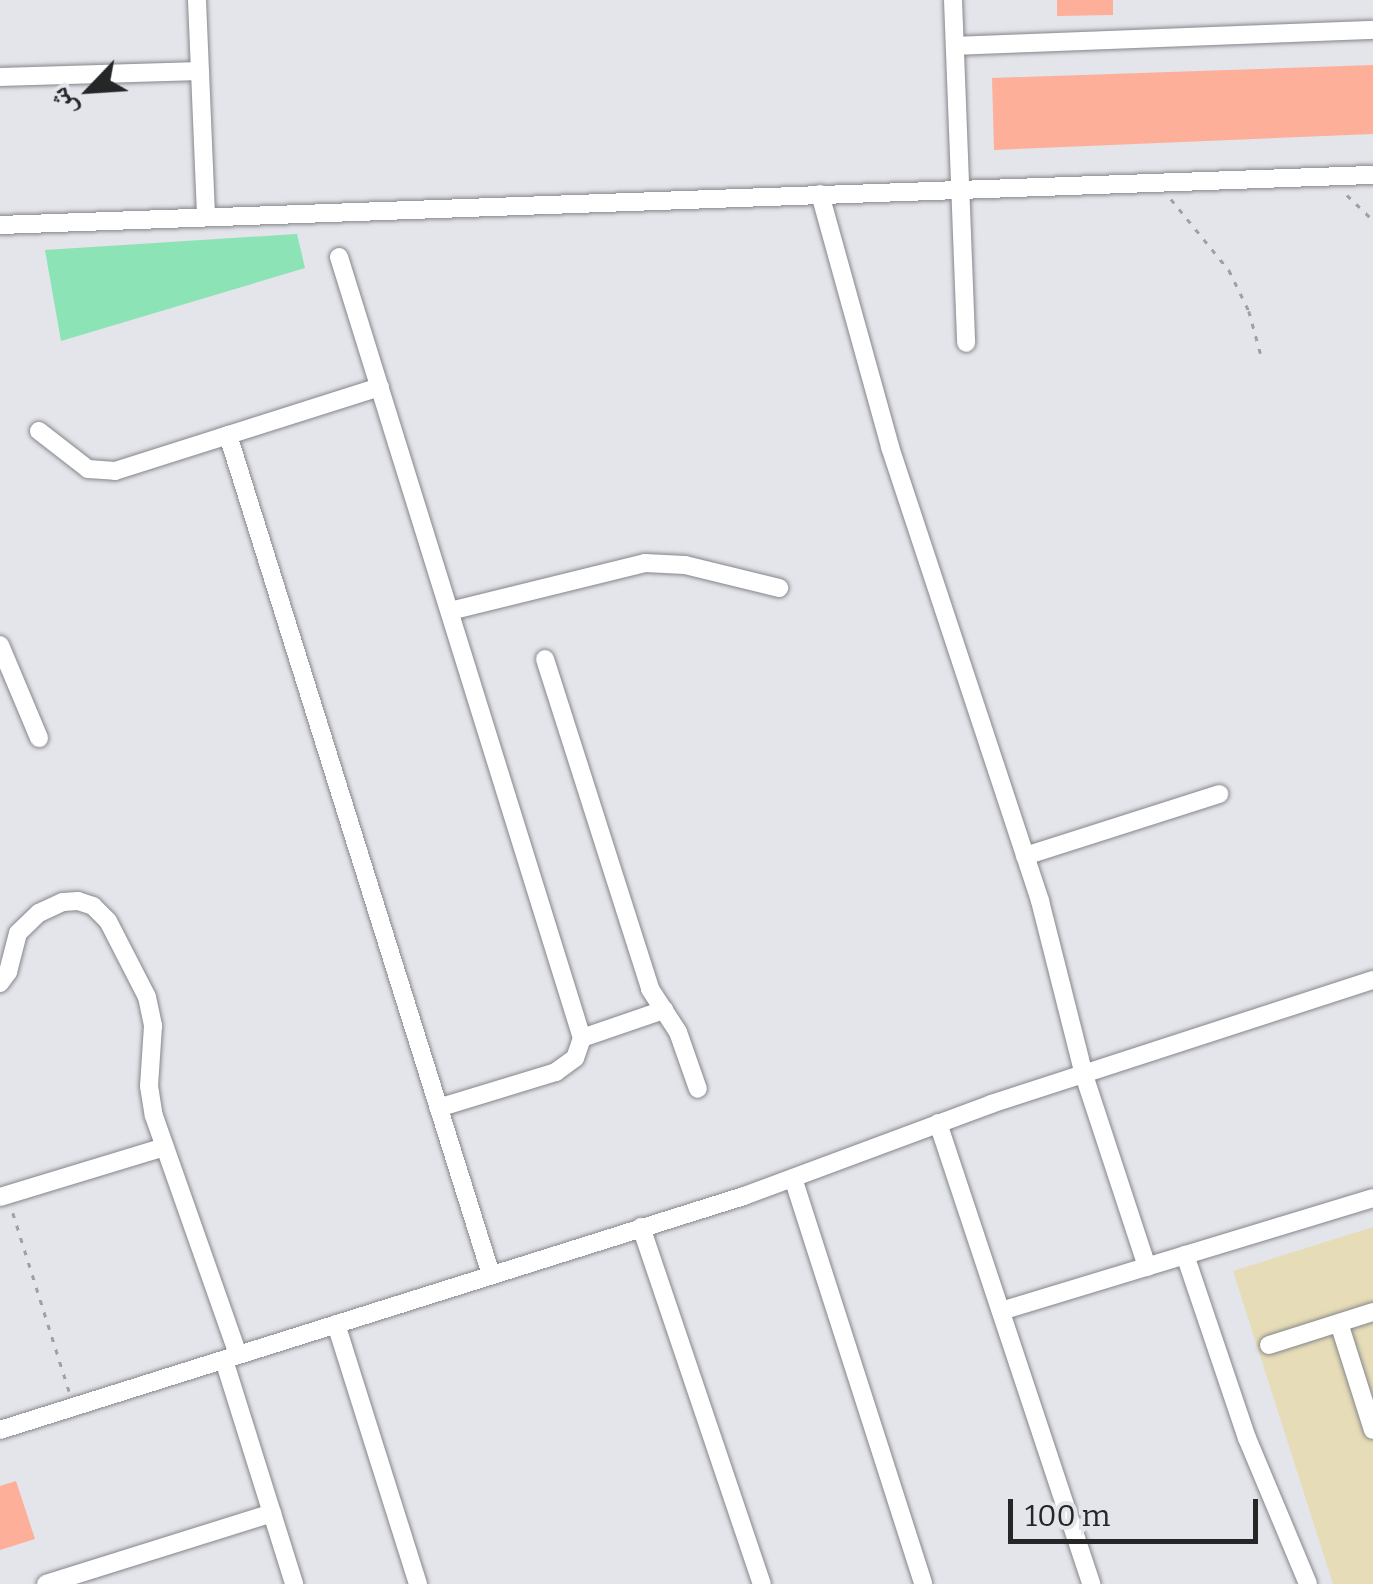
<!DOCTYPE html>
<html>
<head>
<meta charset="utf-8">
<style>
	body { margin:0 }
	#map { position:relative; width:1373px; height:1584px; overflow:hidden; background:#e3e5eb; font-family:Bitter,"Noto Naskh Arabic",serif }
	div>[style] { position:absolute }
	.green>* { inset:0; background:#8ce3b5 }
	.sand>* { inset:0; background:#e6dcb7 }
	.building>* { inset:0; background:#feaf99 }
	.path>* { height:2.5px; margin-top:-1.25px; transform-origin:0; background:repeating-linear-gradient(90deg,#9fa0a5 0 5px,transparent 0 13px) }
	.roads { filter:drop-shadow(0 0 2px #85868b) drop-shadow(0 0 2px #85868b) }
	.minor>* { height:18px; margin:-9px; padding:0 9px; transform-origin:9px; border-radius:9px; background:#fff }
	span { translate:-50% -50%; white-space:nowrap; text-align:center; line-height:1.15; -webkit-text-stroke:10px #e3e5eb; paint-order:stroke }
	.north { position:absolute; left:40px; top:40px; width:100px; height:100px; -webkit-text-stroke:8px #e3e5eb; paint-order:stroke; rotate:245deg; font-size:28px; font-weight:700; line-height:40px; text-align:center; color:#252628 }
	.north::after { content:''; display:block; margin:auto; width:35px; height:45px; background:#252628; clip-path:polygon(50% 0,100% 100%,50% 72%,0 100%) }
	.scale { position:absolute; left:1008px; top:1499px; width:250px; height:45px; box-sizing:border-box; border:5px solid #252628; border-top:0; padding-left:12px; font-size:30px; line-height:35px; white-space:nowrap; color:#252628; -webkit-text-stroke:8px #e3e5eb; paint-order:stroke }
</style>
</head>
<body>
<div id="map">
	<div class="green">
		<div style="clip-path:polygon(297px 234px,305px 268px,61px 341px,45px 250px)"></div>
	</div>
	<div class="sand">
		<div style="clip-path:polygon(1373px 1227px,1373px 1584px,1333px 1584px,1233px 1271px)"></div>
	</div>
	<div class="building">
		<div style="clip-path:polygon(1057px 0,1113px 0,1113px 15px,1057px 16px)"></div>
		<div style="clip-path:polygon(1373px 65px,1373px 134px,994px 150px,992px 78px)"></div>
		<div style="clip-path:polygon(16px 1481px,35px 1539px,0 1550px,0 1486px)"></div>
	</div>
	<div class="path">
		<div style="left:1347px;top:195px;width:36px;rotate:44deg"></div>
		<div style="left:1171px;top:199px;width:92px;rotate:50.8deg"></div>
		<div style="left:1229px;top:270px;width:46px;rotate:64deg"></div>
		<div style="left:1249px;top:311px;width:46px;rotate:74.7deg"></div>
		<div style="left:13px;top:1213px;width:187px;rotate:72.5deg"></div>
	</div>
	<div class="roads">
		<div class="minor">
			<div style="left:197px;top:0;width:217px;rotate:87.6deg"></div>
			<div style="left:953px;top:0;width:343px;rotate:87.8deg"></div>
			<div style="left:955px;top:46px;width:418px;rotate:-2.2deg"></div>
			<div style="left:0;top:77px;width:200px;rotate:-1.7deg"></div>
			<div style="left:820px;top:194px;width:263px;rotate:74.5deg"></div>
			<div style="left:890px;top:447px;width:478px;rotate:71.7deg"></div>
			<div style="left:1040px;top:901px;width:179px;rotate:75.8deg"></div>
			<div style="left:1084px;top:1075px;width:202px;rotate:71.8deg"></div>
			<div style="left:0;top:225px;width:1374px;rotate:-2.09deg"></div>
			<div style="left:339px;top:257px;width:818px;rotate:72.72deg"></div>
			<div style="left:582px;top:1038px;width:21px;rotate:109deg"></div>
			<div style="left:575px;top:1058px;width:24px;rotate:144deg"></div>
			<div style="left:556px;top:1072px;width:123px;rotate:163deg"></div>
			<div style="left:39px;top:431px;width:62px;rotate:37.8deg"></div>
			<div style="left:88px;top:469px;width:27px;rotate:4deg"></div>
			<div style="left:115px;top:471px;width:278px;rotate:-17.6deg"></div>
			<div style="left:228px;top:435px;width:880px;rotate:72.61deg"></div>
			<div style="left:450px;top:611px;width:201px;rotate:-13.8deg"></div>
			<div style="left:645px;top:563px;width:40px;rotate:2.9deg"></div>
			<div style="left:685px;top:565px;width:97px;rotate:13.7deg"></div>
			<div style="left:0;top:645px;width:101px;rotate:67.2deg"></div>
			<div style="left:545px;top:659px;width:346px;rotate:72.3deg"></div>
			<div style="left:650px;top:989px;width:51px;rotate:56.9deg"></div>
			<div style="left:678px;top:1032px;width:60px;rotate:70.7deg"></div>
			<div style="left:1025px;top:856px;width:204px;rotate:-17.7deg"></div>
			<div style="left:0;top:983px;width:14px;rotate:-54deg"></div>
			<div style="left:8px;top:972px;width:40px;rotate:-75.6deg"></div>
			<div style="left:18px;top:933px;width:29px;rotate:-44deg"></div>
			<div style="left:39px;top:913px;width:26px;rotate:-25deg"></div>
			<div style="left:63px;top:902px;width:15px;rotate:-4deg"></div>
			<div style="left:78px;top:901px;width:16px;rotate:18deg"></div>
			<div style="left:93px;top:906px;width:21px;rotate:45deg"></div>
			<div style="left:108px;top:921px;width:85px;rotate:62.8deg"></div>
			<div style="left:147px;top:997px;width:30px;rotate:78deg"></div>
			<div style="left:153px;top:1026px;width:60px;rotate:93.8deg"></div>
			<div style="left:149px;top:1086px;width:30px;rotate:81deg"></div>
			<div style="left:154px;top:1116px;width:253px;rotate:70.6deg"></div>
			<div style="left:582px;top:1038px;width:87px;rotate:-18.9deg"></div>
			<div style="left:938px;top:1123px;width:486px;rotate:71.6deg"></div>
			<div style="left:793px;top:1178px;width:426px;rotate:72.2deg"></div>
			<div style="left:0;top:1197px;width:172px;rotate:-16.9deg"></div>
			<div style="left:641px;top:1227px;width:377px;rotate:71.3deg"></div>
			<div style="left:1185px;top:1255px;width:193px;rotate:71.3deg"></div>
			<div style="left:1247px;top:1438px;width:158px;rotate:67.3deg"></div>
			<div style="left:1001px;top:1311px;width:389px;rotate:-16.9deg"></div>
			<div style="left:1339px;top:1323px;width:112px;rotate:72.4deg"></div>
			<div style="left:336px;top:1324px;width:273px;rotate:72.5deg"></div>
			<div style="left:1269px;top:1345px;width:109px;rotate:-17.6deg"></div>
			<div style="left:224px;top:1360px;width:235px;rotate:72.6deg"></div>
			<div style="left:0;top:1430px;width:780px;rotate:-17.46deg"></div>
			<div style="left:744px;top:1196px;width:264px;rotate:-20.4deg"></div>
			<div style="left:991px;top:1104px;width:402px;rotate:-18deg"></div>
			<div style="left:46px;top:1584px;width:237px;rotate:-17.4deg"></div>
		</div>
	</div>
	<div class="north">ش</div>
	<div class="scale">100 m</div>
</div>
</body>
</html>
